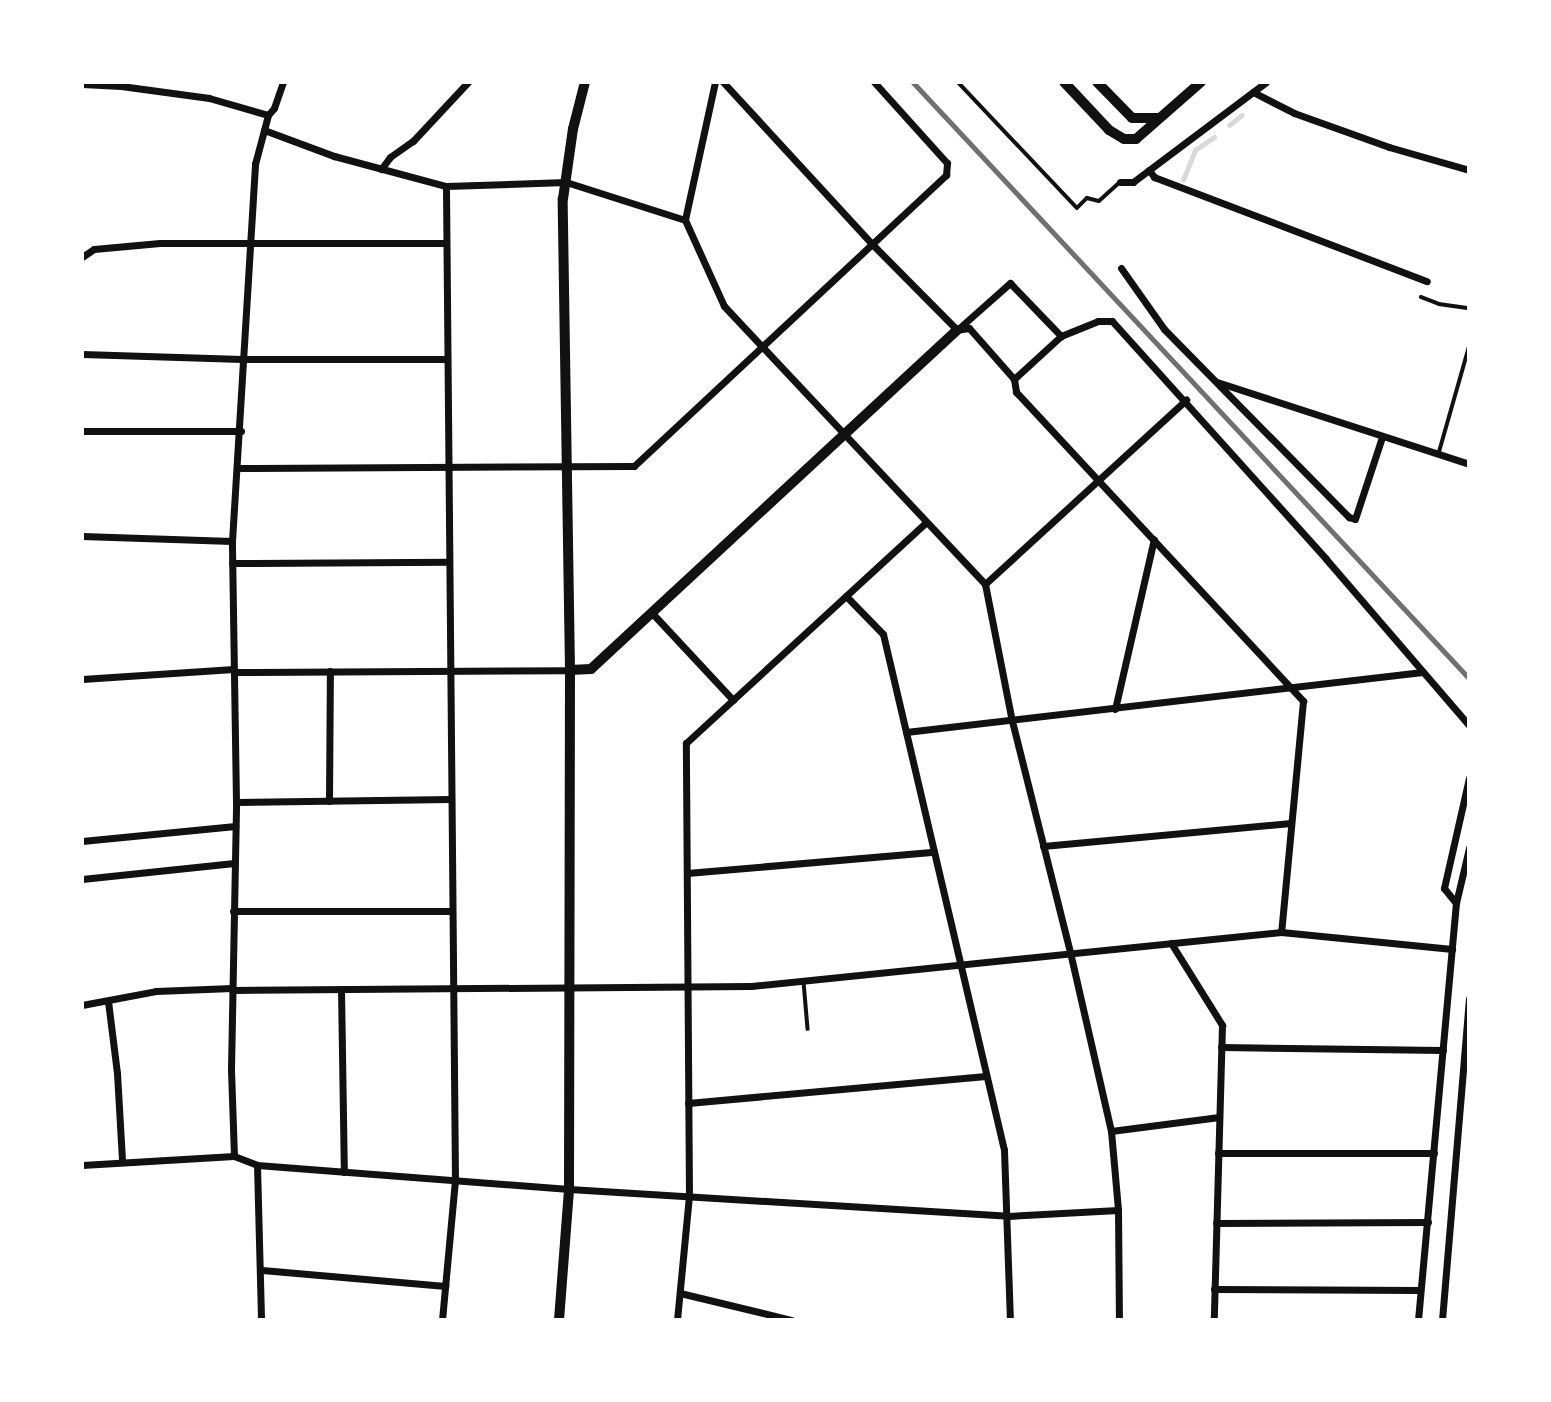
<!DOCTYPE html>
<html>
<head>
<meta charset="utf-8">
<style>
	body { margin:0 }
	#map { position:relative; width:1551px; height:1402px; overflow:hidden; background:#fff; font-family:"Open Sans",sans-serif }
	div>[style] { position:absolute }
	.stream>* { height:4.5px; margin:-2.25px; padding:0 2.25px; transform-origin:2.25px; border-radius:2.25px; background:#d9d9d9 }
	.service>* { height:3.5px; margin:-1.75px; padding:0 1.75px; transform-origin:1.75px; border-radius:1.75px; background:#111 }
	.minor>* { height:7px; margin:-3.5px; padding:0 3.5px; transform-origin:3.5px; border-radius:3.5px; background:#111 }
	.tertiary>* { height:10px; margin:-5px; padding:0 5px; transform-origin:5px; border-radius:5px; background:#111 }
	.secondary>* { height:10px; margin:-5px; padding:0 5px; transform-origin:5px; border-radius:5px; background:#111 }
	.rail>* { height:4.5px; margin:-2.25px; padding:0 2.25px; transform-origin:2.25px; border-radius:2.25px; background:#707070 }
	span { translate:-50% -50%; white-space:nowrap; text-align:center; line-height:1.15; -webkit-text-stroke:5px #fff; paint-order:stroke }
	.frame { position:absolute; inset:0; border:84px solid #fff; pointer-events:none }
</style>
</head>
<body>
<div id="map">
	<div class="stream">
		<div style="left:1229px;top:125px;width:16px;rotate:-38deg"></div>
		<div style="left:1183px;top:180px;width:32px;rotate:-68deg"></div>
		<div style="left:1195px;top:150px;width:23px;rotate:-34deg"></div>
	</div>
	<div class="service">
		<div style="left:958px;top:82px;width:173px;rotate:46.6deg"></div>
		<div style="left:1077px;top:208px;width:14px;rotate:-45deg"></div>
		<div style="left:1087px;top:198px;width:12px;rotate:14deg"></div>
		<div style="left:1099px;top:201px;width:27px;rotate:-42deg"></div>
		<div style="left:1421px;top:297px;width:19px;rotate:21deg"></div>
		<div style="left:1439px;top:304px;width:30px;rotate:8deg"></div>
		<div style="left:1439px;top:452px;width:109px;rotate:-74.1deg"></div>
		<div style="left:804px;top:982px;width:47px;rotate:85.1deg"></div>
	</div>
	<div class="minor">
		<div style="left:715px;top:82px;width:141px;rotate:102.3deg"></div>
		<div style="left:685px;top:220px;width:94px;rotate:65.6deg"></div>
		<div style="left:724px;top:306px;width:381px;rotate:46.8deg"></div>
		<div style="left:985px;top:584px;width:140px;rotate:78.9deg"></div>
		<div style="left:1012px;top:721px;width:238px;rotate:75.9deg"></div>
		<div style="left:1070px;top:952px;width:184px;rotate:77.1deg"></div>
		<div style="left:1111px;top:1131px;width:79px;rotate:84.9deg"></div>
		<div style="left:1118px;top:1210px;width:110px;rotate:89.5deg"></div>
		<div style="left:723px;top:82px;width:222px;rotate:47.4deg"></div>
		<div style="left:873px;top:245px;width:120px;rotate:45.3deg"></div>
		<div style="left:82px;top:84px;width:39px;rotate:3deg"></div>
		<div style="left:121px;top:86px;width:89px;rotate:7.8deg"></div>
		<div style="left:209px;top:98px;width:61px;rotate:16.1deg"></div>
		<div style="left:1253px;top:92px;width:46px;rotate:27.1deg"></div>
		<div style="left:1294px;top:113px;width:101px;rotate:19.7deg"></div>
		<div style="left:1389px;top:147px;width:83px;rotate:16deg"></div>
		<div style="left:264px;top:130px;width:75px;rotate:20.4deg"></div>
		<div style="left:334px;top:156px;width:116px;rotate:15deg"></div>
		<div style="left:446px;top:186px;width:120px;rotate:-1.9deg"></div>
		<div style="left:566px;top:182px;width:125px;rotate:17.7deg"></div>
		<div style="left:381px;top:169px;width:15px;rotate:-53deg"></div>
		<div style="left:390px;top:157px;width:28px;rotate:-35deg"></div>
		<div style="left:413px;top:141px;width:81px;rotate:-47deg"></div>
		<div style="left:1149px;top:170px;width:9px;rotate:54deg"></div>
		<div style="left:1154px;top:177px;width:292px;rotate:20.9deg"></div>
		<div style="left:1120px;top:182px;width:13px"></div>
		<div style="left:1133px;top:182px;width:166px;rotate:-36.9deg"></div>
		<div style="left:82px;top:257px;width:14px;rotate:-34deg"></div>
		<div style="left:94px;top:249px;width:66px;rotate:-5.2deg"></div>
		<div style="left:160px;top:243px;width:285px"></div>
		<div style="left:1121px;top:268px;width:75px;rotate:54.8deg"></div>
		<div style="left:1164px;top:329px;width:264px;rotate:45.5deg"></div>
		<div style="left:1349px;top:517px;width:6px;rotate:18deg"></div>
		<div style="left:1355px;top:519px;width:86px;rotate:-71.8deg"></div>
		<div style="left:1010px;top:283px;width:74px;rotate:46.1deg"></div>
		<div style="left:1061px;top:336px;width:64px;rotate:137.5deg"></div>
		<div style="left:1014px;top:379px;width:68px;rotate:-131.4deg"></div>
		<div style="left:969px;top:328px;width:12px;rotate:171deg"></div>
		<div style="left:957px;top:330px;width:71px;rotate:-41.6deg"></div>
		<div style="left:1061px;top:336px;width:40px;rotate:-22deg"></div>
		<div style="left:1098px;top:321px;width:14px"></div>
		<div style="left:1112px;top:321px;width:320px;rotate:48deg"></div>
		<div style="left:1326px;top:559px;width:219px;rotate:49.3deg"></div>
		<div style="left:82px;top:354px;width:160px;rotate:1.8deg"></div>
		<div style="left:242px;top:359px;width:204px"></div>
		<div style="left:1014px;top:379px;width:13px;rotate:81deg"></div>
		<div style="left:1016px;top:392px;width:422px;rotate:47.1deg"></div>
		<div style="left:1303px;top:701px;width:232px;rotate:95.4deg"></div>
		<div style="left:1217px;top:382px;width:265px;rotate:18deg"></div>
		<div style="left:82px;top:431px;width:159px"></div>
		<div style="left:237px;top:468px;width:397px;rotate:-0.3deg"></div>
		<div style="left:634px;top:466px;width:427px;rotate:-43deg"></div>
		<div style="left:946px;top:175px;width:12px;rotate:-85deg"></div>
		<div style="left:947px;top:163px;width:109px;rotate:-132deg"></div>
		<div style="left:82px;top:536px;width:150px;rotate:1.9deg"></div>
		<div style="left:232px;top:563px;width:217px;rotate:-0.3deg"></div>
		<div style="left:985px;top:584px;width:273px;rotate:-42.5deg"></div>
		<div style="left:846px;top:596px;width:53px;rotate:45.8deg"></div>
		<div style="left:883px;top:634px;width:530px;rotate:76.8deg"></div>
		<div style="left:1004px;top:1150px;width:170px;rotate:88deg"></div>
		<div style="left:652px;top:613px;width:119px;rotate:47deg"></div>
		<div style="left:234px;top:672px;width:336px;rotate:-0.3deg"></div>
		<div style="left:82px;top:679px;width:152px;rotate:-3.8deg"></div>
		<div style="left:1115px;top:709px;width:174px;rotate:-77.1deg"></div>
		<div style="left:906px;top:732px;width:520px;rotate:-6.62deg"></div>
		<div style="left:329px;top:801px;width:130px;rotate:-89.6deg"></div>
		<div style="left:236px;top:802px;width:215px;rotate:-0.8deg"></div>
		<div style="left:82px;top:841px;width:154px;rotate:-5.6deg"></div>
		<div style="left:1043px;top:846px;width:249px;rotate:-5.3deg"></div>
		<div style="left:687px;top:873px;width:248px;rotate:-4.9deg"></div>
		<div style="left:82px;top:879px;width:153px;rotate:-6deg"></div>
		<div style="left:1456px;top:903px;width:19px;rotate:-129deg"></div>
		<div style="left:1444px;top:888px;width:113px;rotate:-77.2deg"></div>
		<div style="left:233px;top:911px;width:218px"></div>
		<div style="left:1171px;top:943px;width:97px;rotate:58.1deg"></div>
		<div style="left:1222px;top:1025px;width:295px;rotate:91.6deg"></div>
		<div style="left:341px;top:989px;width:183px;rotate:89.1deg"></div>
		<div style="left:232px;top:990px;width:519px;rotate:-0.44deg"></div>
		<div style="left:751px;top:986px;width:533px;rotate:-5.82deg"></div>
		<div style="left:1281px;top:932px;width:172px;rotate:5.7deg"></div>
		<div style="left:108px;top:1001px;width:73px;rotate:82.9deg"></div>
		<div style="left:117px;top:1073px;width:88px;rotate:86.7deg"></div>
		<div style="left:82px;top:1005px;width:75px;rotate:-10.7deg"></div>
		<div style="left:156px;top:991px;width:76px;rotate:-2.3deg"></div>
		<div style="left:1221px;top:1047px;width:222px;rotate:0.8deg"></div>
		<div style="left:688px;top:1103px;width:299px;rotate:-5.2deg"></div>
		<div style="left:1111px;top:1131px;width:109px;rotate:-7.4deg"></div>
		<div style="left:1218px;top:1153px;width:216px"></div>
		<div style="left:234px;top:1156px;width:87px;rotate:-92deg"></div>
		<div style="left:231px;top:1069px;width:267px;rotate:-88.9deg"></div>
		<div style="left:236px;top:802px;width:261px;rotate:-90.9deg"></div>
		<div style="left:232px;top:541px;width:378px;rotate:-86.5deg"></div>
		<div style="left:255px;top:164px;width:51px;rotate:-75.1deg"></div>
		<div style="left:268px;top:115px;width:9px;rotate:-49deg"></div>
		<div style="left:274px;top:108px;width:28px;rotate:-71deg"></div>
		<div style="left:82px;top:1165px;width:152px;rotate:-3.4deg"></div>
		<div style="left:234px;top:1156px;width:25px;rotate:21deg"></div>
		<div style="left:257px;top:1165px;width:313px;rotate:4.4deg"></div>
		<div style="left:569px;top:1189px;width:440px;rotate:3.5deg"></div>
		<div style="left:1008px;top:1216px;width:110px;rotate:-3.1deg"></div>
		<div style="left:257px;top:1165px;width:155px;rotate:88.5deg"></div>
		<div style="left:1216px;top:1223px;width:212px;rotate:-0.3deg"></div>
		<div style="left:262px;top:1270px;width:184px;rotate:5deg"></div>
		<div style="left:1214px;top:1289px;width:206px;rotate:0.3deg"></div>
		<div style="left:680px;top:1293px;width:115px;rotate:13.6deg"></div>
		<div style="left:442px;top:1320px;width:140px;rotate:-84.7deg"></div>
		<div style="left:455px;top:1181px;width:995px;rotate:-90.52deg"></div>
		<div style="left:677px;top:1320px;width:125px;rotate:-84.5deg"></div>
		<div style="left:689px;top:1196px;width:453px;rotate:-90.4deg"></div>
		<div style="left:686px;top:743px;width:326px;rotate:-42.6deg"></div>
		<div style="left:1418px;top:1320px;width:419px;rotate:-84.8deg"></div>
		<div style="left:1456px;top:903px;width:57px;rotate:-76.7deg"></div>
		<div style="left:1442px;top:1320px;width:322px;rotate:-85.2deg"></div>
	</div>
	<div class="tertiary">
		<div style="left:570px;top:670px;width:21px;rotate:-3deg"></div>
		<div style="left:591px;top:669px;width:499px;rotate:-42.8deg"></div>
		<div style="left:559px;top:1320px;width:131px;rotate:-85.6deg"></div>
		<div style="left:569px;top:1189px;width:519px;rotate:-89.89deg"></div>
		<div style="left:570px;top:670px;width:471px;rotate:-90.9deg"></div>
		<div style="left:563px;top:199px;width:71px;rotate:-81.9deg"></div>
		<div style="left:573px;top:129px;width:49px;rotate:-75.7deg"></div>
	</div>
	<div class="secondary">
		<div style="left:1064px;top:82px;width:66px;rotate:46.8deg"></div>
		<div style="left:1109px;top:130px;width:17px;rotate:31deg"></div>
		<div style="left:1124px;top:139px;width:12px"></div>
		<div style="left:1136px;top:139px;width:86px;rotate:-41.2deg"></div>
		<div style="left:1097px;top:82px;width:50px;rotate:45.8deg"></div>
		<div style="left:1132px;top:118px;width:27px"></div>
	</div>
	<div class="rail">
		<div style="left:913px;top:82px;width:815px;rotate:46.99deg"></div>
	</div>
	<div class="frame"></div>
</div>
</body>
</html>
